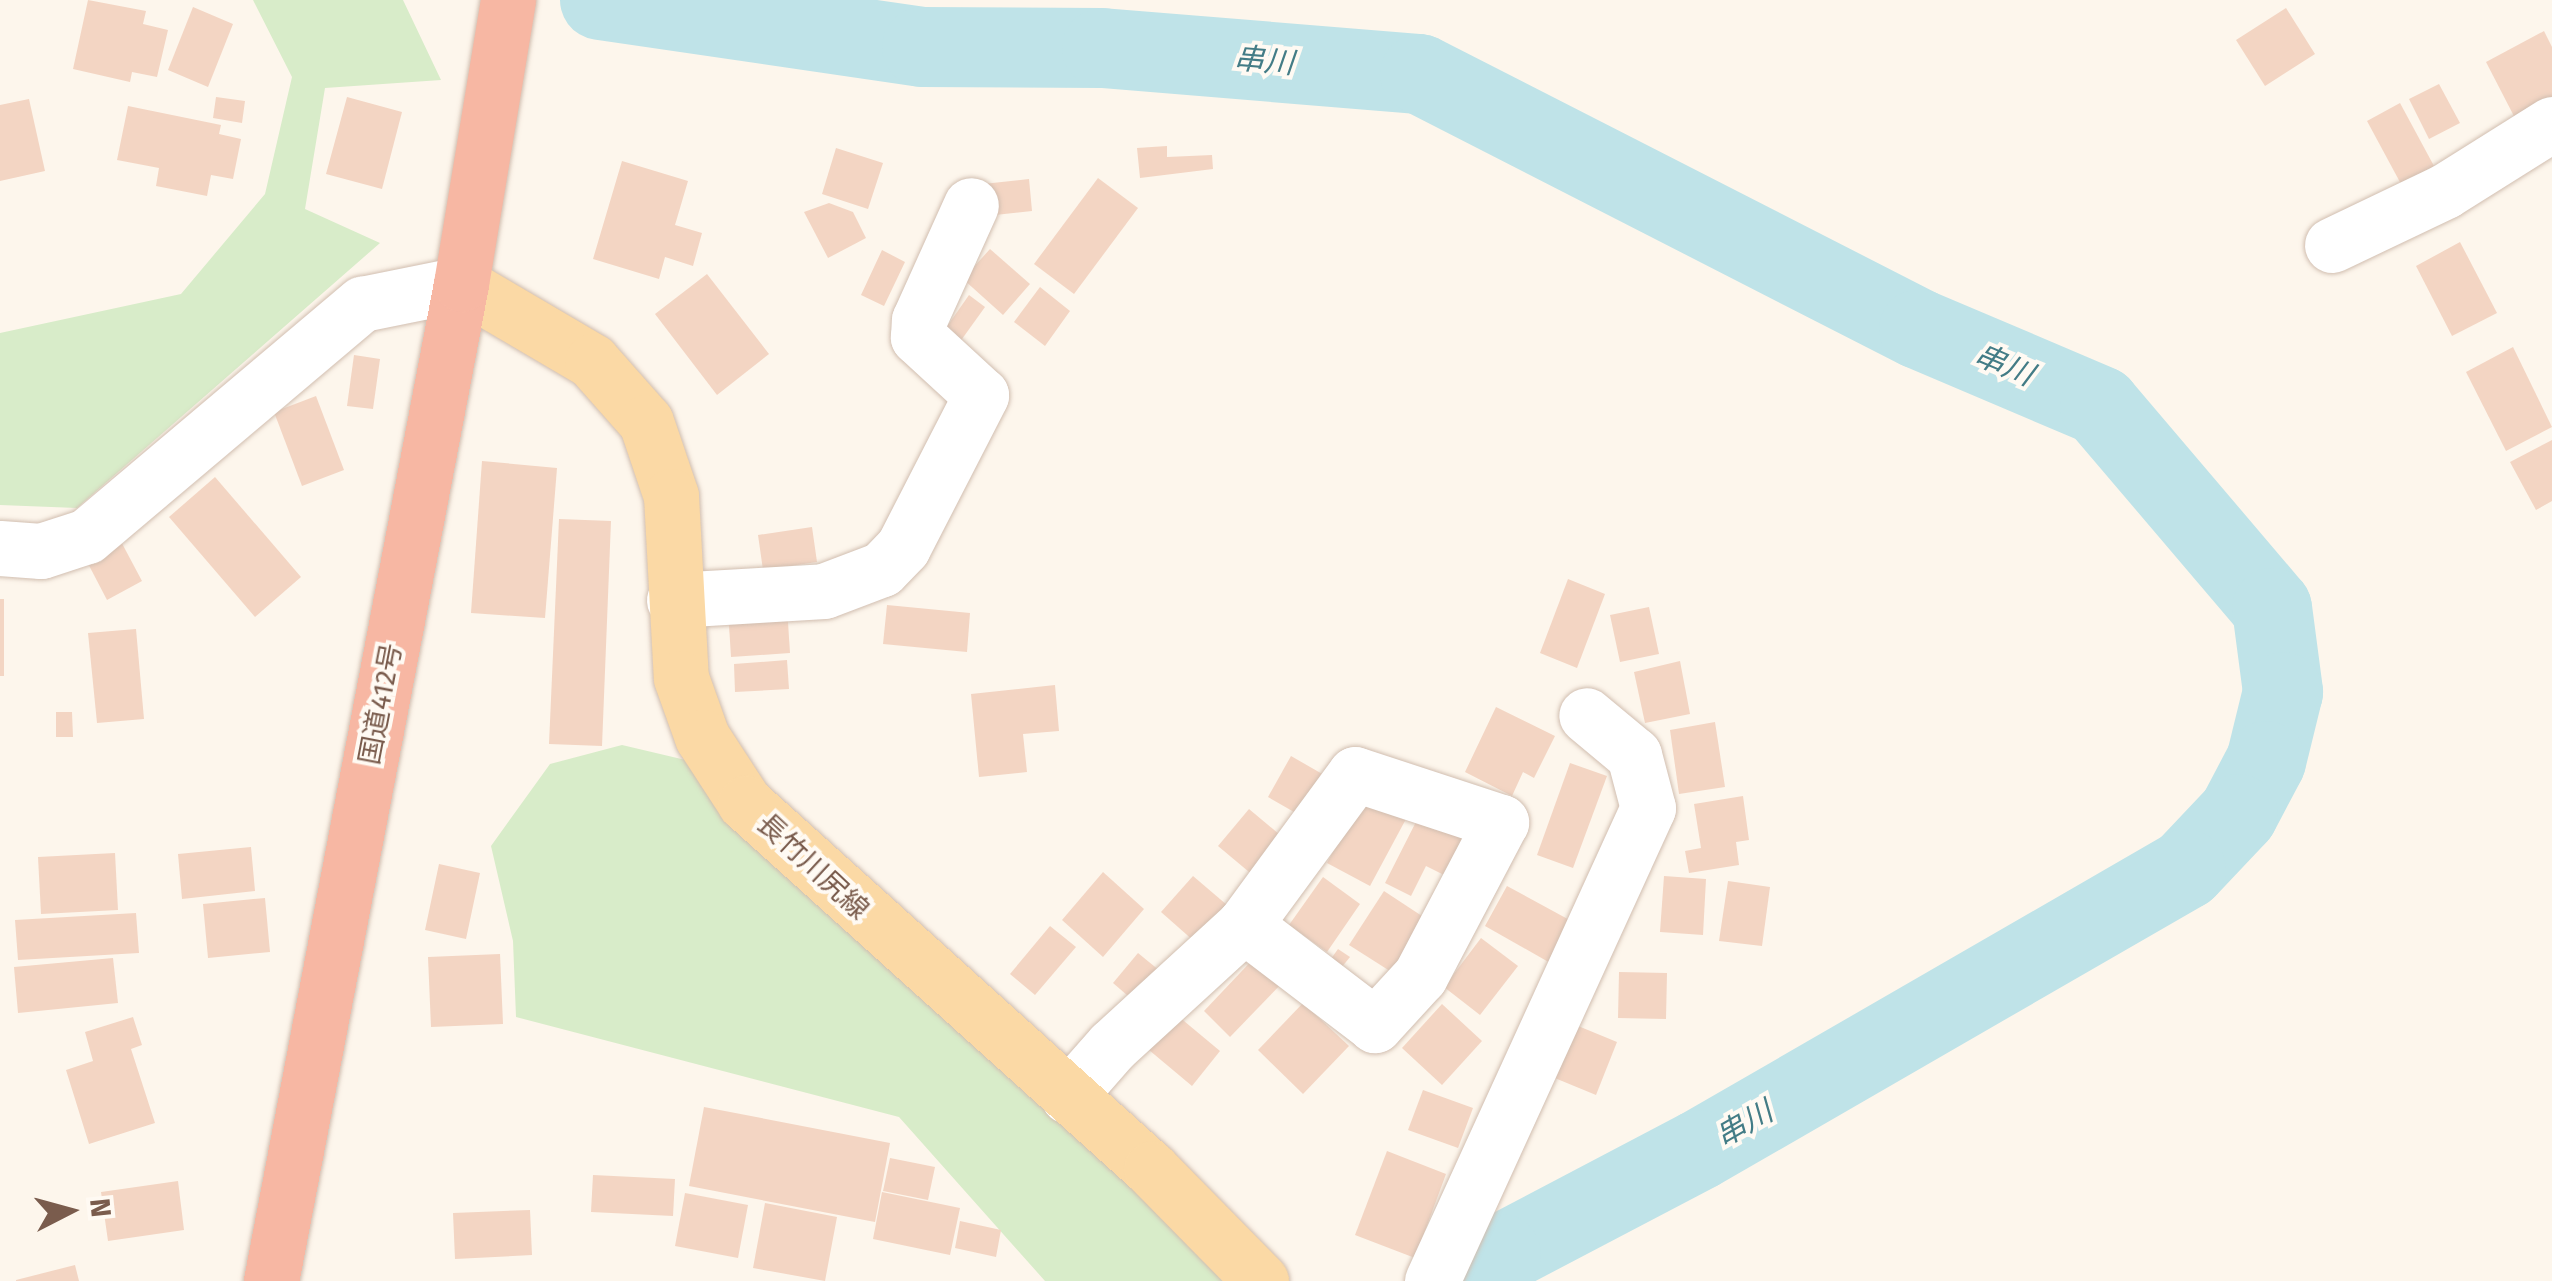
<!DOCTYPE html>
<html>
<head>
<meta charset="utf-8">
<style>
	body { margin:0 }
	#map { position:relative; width:2552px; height:1281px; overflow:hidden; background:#fdf6ec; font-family:"Fira Sans","Noto Sans JP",sans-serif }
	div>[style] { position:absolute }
	.green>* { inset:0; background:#d8ecc9 }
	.river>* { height:80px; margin:-40px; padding:0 40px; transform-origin:40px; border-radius:40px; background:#bfe3e8 }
	.building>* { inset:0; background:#f3d5c3 }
	.roads { filter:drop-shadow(0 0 2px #d1beb0) drop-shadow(0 0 2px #d1beb0) }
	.minor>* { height:55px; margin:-27.5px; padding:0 27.5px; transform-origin:27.5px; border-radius:27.5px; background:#fff }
	.major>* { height:55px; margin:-27.5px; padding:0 27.5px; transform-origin:27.5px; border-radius:27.5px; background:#fbd9a5 }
	.highway>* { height:55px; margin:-27.5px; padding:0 27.5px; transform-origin:27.5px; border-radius:27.5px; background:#f7b7a3 }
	span { translate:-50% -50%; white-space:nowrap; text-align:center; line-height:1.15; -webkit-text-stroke:8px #fffaf3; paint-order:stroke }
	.street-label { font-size:28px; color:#7a5c4d }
	.water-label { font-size:30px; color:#437c86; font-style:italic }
	.north { position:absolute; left:20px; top:1161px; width:100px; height:100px; -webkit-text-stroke:8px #fffaf3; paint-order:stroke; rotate:84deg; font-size:28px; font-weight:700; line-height:40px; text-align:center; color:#7a5c4d }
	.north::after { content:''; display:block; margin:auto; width:35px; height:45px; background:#7a5c4d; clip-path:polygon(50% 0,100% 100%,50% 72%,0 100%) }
</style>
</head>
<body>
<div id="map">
	<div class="green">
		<div style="clip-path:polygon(253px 0,403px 0,441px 80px,325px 88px,305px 209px,380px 243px,77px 508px,0 505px,0 333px,181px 294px,265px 194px,292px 77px)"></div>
		<div style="clip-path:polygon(622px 745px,711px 766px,1236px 1281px,1045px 1281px,899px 1117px,516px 1017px,513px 941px,491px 846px,550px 764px)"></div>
	</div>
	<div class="river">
		<div style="left:600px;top:0;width:325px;rotate:8.3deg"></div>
		<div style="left:922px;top:47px;width:180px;rotate:0.3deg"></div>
		<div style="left:1102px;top:48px;width:319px;rotate:4.7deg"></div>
		<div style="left:1420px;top:74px;width:560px;rotate:27.07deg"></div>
		<div style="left:1919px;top:329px;width:197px;rotate:23deg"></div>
		<div style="left:2100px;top:406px;width:265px;rotate:49.6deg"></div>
		<div style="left:2272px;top:608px;width:85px;rotate:82.5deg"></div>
		<div style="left:2283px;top:692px;width:71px;rotate:103.8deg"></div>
		<div style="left:2266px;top:761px;width:60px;rotate:117.8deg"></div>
		<div style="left:2238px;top:814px;width:76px;rotate:133.4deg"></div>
		<div style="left:2186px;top:869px;width:562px;rotate:150.01deg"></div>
		<div style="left:1699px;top:1150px;width:224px;rotate:152.3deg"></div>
		<div style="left:1501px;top:1254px;width:32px;rotate:122deg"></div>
	</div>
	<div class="building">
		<div style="clip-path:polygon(88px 0,146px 11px,143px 24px,168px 30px,157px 77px,132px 72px,130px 82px,73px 69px)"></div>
		<div style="clip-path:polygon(193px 7px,233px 24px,208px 87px,168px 70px)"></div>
		<div style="clip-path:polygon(2286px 8px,2315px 54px,2265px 86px,2236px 40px)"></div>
		<div style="clip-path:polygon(2544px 31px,2552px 47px,2552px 104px,2517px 122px,2486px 62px)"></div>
		<div style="clip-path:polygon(2439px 84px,2460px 123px,2429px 139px,2409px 99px)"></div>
		<div style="clip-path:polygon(216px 97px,245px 101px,242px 123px,213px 118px)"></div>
		<div style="clip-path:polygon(347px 97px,402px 112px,382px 189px,326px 174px)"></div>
		<div style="clip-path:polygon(29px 99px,45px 171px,0 181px,0 105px)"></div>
		<div style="clip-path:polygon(2400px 103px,2434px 166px,2401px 184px,2367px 121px)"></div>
		<div style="clip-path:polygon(128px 106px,221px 125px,219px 134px,241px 139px,233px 179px,211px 175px,207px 196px,156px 186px,159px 168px,117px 160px)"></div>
		<div style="clip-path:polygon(1167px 146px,1167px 157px,1212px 155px,1213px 169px,1140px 178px,1137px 148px)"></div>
		<div style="clip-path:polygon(836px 148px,883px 163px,868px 209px,822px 194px)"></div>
		<div style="clip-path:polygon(622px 161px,688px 181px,675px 225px,702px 233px,693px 266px,665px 257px,659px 279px,593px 259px)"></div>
		<div style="clip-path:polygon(1098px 178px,1138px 208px,1074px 294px,1034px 264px)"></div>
		<div style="clip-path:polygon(1029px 179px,1032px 211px,986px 216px,983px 184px)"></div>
		<div style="clip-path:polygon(829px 203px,853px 212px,866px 238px,828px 258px,804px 212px)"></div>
		<div style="clip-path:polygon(2460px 242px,2497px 313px,2452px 336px,2416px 266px)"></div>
		<div style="clip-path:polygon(990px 249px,1030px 284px,1003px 315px,963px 279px)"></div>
		<div style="clip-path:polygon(882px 250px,905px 262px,884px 306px,861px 295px)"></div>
		<div style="clip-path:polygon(707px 274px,769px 354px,717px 395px,655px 314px)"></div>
		<div style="clip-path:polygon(1040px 287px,1070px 311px,1045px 346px,1014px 322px)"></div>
		<div style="clip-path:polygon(969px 295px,985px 307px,957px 346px,941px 335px)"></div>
		<div style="clip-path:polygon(2513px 347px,2552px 427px,2506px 451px,2466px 372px)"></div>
		<div style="clip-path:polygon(354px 355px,380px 359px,373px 409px,347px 406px)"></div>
		<div style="clip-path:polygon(316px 396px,344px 470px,302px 486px,274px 412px)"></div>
		<div style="clip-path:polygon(2552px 440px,2552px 501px,2536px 510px,2510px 462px)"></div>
		<div style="clip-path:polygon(482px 461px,557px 468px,545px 618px,471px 613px)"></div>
		<div style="clip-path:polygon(215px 477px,301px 577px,255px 617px,169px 517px)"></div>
		<div style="clip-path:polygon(559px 519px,611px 521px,602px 746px,549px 744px)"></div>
		<div style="clip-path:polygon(812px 527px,817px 562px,763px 570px,758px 535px)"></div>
		<div style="clip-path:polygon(117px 534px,142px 581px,107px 600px,82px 552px)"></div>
		<div style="clip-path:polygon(1568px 579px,1605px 594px,1577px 668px,1540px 653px)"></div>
		<div style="clip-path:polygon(0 599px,4px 599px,4px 676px,0 676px)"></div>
		<div style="clip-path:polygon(887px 605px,970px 613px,967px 652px,883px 644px)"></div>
		<div style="clip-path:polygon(787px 607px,790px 653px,731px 657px,728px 610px)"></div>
		<div style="clip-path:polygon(1649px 607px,1659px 654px,1620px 662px,1610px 615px)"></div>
		<div style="clip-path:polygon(136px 629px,144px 719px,97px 723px,88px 633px)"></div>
		<div style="clip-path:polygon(787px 660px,789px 689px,735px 692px,734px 664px)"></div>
		<div style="clip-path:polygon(1680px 661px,1690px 714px,1645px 723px,1634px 672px)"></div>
		<div style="clip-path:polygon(1055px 685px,1059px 731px,1023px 734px,1027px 772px,979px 777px,971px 694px)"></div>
		<div style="clip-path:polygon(1496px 707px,1555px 736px,1534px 778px,1523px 772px,1512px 796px,1465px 772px)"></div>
		<div style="clip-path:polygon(56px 712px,72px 712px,73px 737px,56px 737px)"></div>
		<div style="clip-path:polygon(1715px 722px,1725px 787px,1679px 794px,1670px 730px)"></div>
		<div style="clip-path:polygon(1291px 756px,1331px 779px,1308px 820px,1268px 797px)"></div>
		<div style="clip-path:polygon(1570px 763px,1607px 776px,1573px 868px,1537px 855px)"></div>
		<div style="clip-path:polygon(1362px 796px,1406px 819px,1370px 886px,1327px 863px)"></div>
		<div style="clip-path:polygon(1743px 796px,1749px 840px,1736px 842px,1739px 865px,1689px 873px,1685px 851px,1701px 848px,1694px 804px)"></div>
		<div style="clip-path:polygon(1249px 809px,1292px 845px,1261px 882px,1218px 846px)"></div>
		<div style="clip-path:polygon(1420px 814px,1470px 840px,1450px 878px,1426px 866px,1411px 896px,1385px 883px)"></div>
		<div style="clip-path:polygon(251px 847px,255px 891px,182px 899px,178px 854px)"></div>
		<div style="clip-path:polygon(115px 853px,118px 910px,41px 914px,38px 857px)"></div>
		<div style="clip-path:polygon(439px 864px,480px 873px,466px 939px,425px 930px)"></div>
		<div style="clip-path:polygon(1103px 872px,1144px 909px,1103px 957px,1062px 920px)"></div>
		<div style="clip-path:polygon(1193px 876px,1227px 905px,1195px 942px,1161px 912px)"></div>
		<div style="clip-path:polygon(1664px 876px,1706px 879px,1703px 935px,1660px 932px)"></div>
		<div style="clip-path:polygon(1323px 877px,1360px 904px,1327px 952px,1289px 925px)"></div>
		<div style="clip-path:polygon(1728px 881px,1770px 887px,1762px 946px,1719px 941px)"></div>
		<div style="clip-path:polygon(1507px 886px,1575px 923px,1552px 964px,1485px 926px)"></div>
		<div style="clip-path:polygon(1384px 891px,1428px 920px,1393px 973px,1349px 945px)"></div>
		<div style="clip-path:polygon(265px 898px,270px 952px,208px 958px,203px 904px)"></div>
		<div style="clip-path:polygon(136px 913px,139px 953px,18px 960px,15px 920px)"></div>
		<div style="clip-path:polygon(1050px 926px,1076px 947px,1035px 995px,1010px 974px)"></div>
		<div style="clip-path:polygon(1481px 938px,1518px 966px,1480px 1015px,1444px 987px)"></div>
		<div style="clip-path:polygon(1338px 949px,1350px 957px,1333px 978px,1323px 970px)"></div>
		<div style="clip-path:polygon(1138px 953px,1160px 971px,1135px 1002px,1113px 983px)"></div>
		<div style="clip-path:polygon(500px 954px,503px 1024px,431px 1027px,428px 957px)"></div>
		<div style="clip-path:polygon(1258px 954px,1285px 980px,1230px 1037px,1204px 1011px)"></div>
		<div style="clip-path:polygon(113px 958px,118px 1003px,18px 1013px,14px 967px)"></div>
		<div style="clip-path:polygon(1619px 972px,1667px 973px,1666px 1019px,1618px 1018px)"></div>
		<div style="clip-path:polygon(1303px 1003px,1349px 1046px,1303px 1094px,1258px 1050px)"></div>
		<div style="clip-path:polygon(1442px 1004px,1482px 1041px,1442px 1085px,1402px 1048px)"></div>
		<div style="clip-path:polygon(1178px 1016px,1220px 1051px,1192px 1086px,1149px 1050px)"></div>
		<div style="clip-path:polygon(133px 1017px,142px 1045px,131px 1049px,155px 1123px,89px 1144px,66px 1070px,93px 1061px,85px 1032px)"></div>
		<div style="clip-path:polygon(1566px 1021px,1617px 1042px,1596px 1095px,1545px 1074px)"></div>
		<div style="clip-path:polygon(1423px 1090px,1473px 1108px,1458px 1148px,1408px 1130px)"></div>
		<div style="clip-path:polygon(704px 1107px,890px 1143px,875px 1222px,689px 1186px)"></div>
		<div style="clip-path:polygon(1387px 1151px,1446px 1174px,1415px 1258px,1355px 1235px)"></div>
		<div style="clip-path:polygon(890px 1158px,935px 1167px,928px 1200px,883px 1191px)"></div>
		<div style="clip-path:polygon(593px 1175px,675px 1179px,673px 1216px,591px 1212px)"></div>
		<div style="clip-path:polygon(178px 1181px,184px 1230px,108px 1241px,101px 1192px)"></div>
		<div style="clip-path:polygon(882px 1192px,960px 1208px,950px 1255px,873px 1239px)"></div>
		<div style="clip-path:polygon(685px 1193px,748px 1205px,738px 1258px,675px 1246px)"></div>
		<div style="clip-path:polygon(765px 1203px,837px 1217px,825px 1281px,753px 1268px)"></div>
		<div style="clip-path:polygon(530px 1210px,532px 1255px,455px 1259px,453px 1213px)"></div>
		<div style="clip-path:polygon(960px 1221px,1001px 1230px,996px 1257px,955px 1248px)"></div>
		<div style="clip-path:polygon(75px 1265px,79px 1281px,16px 1281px,16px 1280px)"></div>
	</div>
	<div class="roads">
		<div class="minor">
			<div style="left:2332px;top:245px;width:125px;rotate:-25.5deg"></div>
			<div style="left:2445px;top:191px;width:126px;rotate:-32.1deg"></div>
			<div style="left:0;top:548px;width:41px;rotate:4.2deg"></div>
			<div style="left:41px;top:551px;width:48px;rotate:-18.1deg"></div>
			<div style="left:87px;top:536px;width:360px;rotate:-40.2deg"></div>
			<div style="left:362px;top:304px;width:101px;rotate:-11.4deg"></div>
			<div style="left:674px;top:600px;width:150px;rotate:-3.4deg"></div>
			<div style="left:824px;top:591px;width:62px;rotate:-20.8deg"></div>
			<div style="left:882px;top:569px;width:30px;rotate:-46deg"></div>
			<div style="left:903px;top:547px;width:171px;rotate:-62.8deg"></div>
			<div style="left:981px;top:395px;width:86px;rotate:-137.4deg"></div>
			<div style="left:918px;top:337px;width:17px;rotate:-87deg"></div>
			<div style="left:919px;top:320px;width:126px;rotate:-65.7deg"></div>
			<div style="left:1068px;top:1096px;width:67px;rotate:-48.7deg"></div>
			<div style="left:1112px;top:1046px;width:179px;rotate:-42.5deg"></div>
			<div style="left:1244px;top:925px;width:187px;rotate:-53.7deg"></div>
			<div style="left:1355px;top:774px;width:154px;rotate:18.2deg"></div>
			<div style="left:1501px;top:822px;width:174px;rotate:117.7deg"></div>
			<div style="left:1420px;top:976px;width:67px;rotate:132.6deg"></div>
			<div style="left:1375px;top:1025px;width:165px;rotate:-142.6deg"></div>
			<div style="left:1432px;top:1281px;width:520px;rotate:-65.46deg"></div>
			<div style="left:1648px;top:808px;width:55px;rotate:-104.8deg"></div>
			<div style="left:1634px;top:755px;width:62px;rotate:-140.2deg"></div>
		</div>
		<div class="major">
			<div style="left:461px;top:284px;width:152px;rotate:30.4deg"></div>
			<div style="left:592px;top:361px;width:81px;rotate:48.5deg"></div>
			<div style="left:646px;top:422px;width:78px;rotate:71.3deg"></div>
			<div style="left:671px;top:496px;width:182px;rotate:86.9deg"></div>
			<div style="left:681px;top:678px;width:63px;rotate:70.4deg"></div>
			<div style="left:702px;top:737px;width:79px;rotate:56.9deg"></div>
			<div style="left:745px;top:803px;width:547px;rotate:42.03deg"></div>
			<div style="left:1151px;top:1169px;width:157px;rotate:45.5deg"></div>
		</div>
		<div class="highway">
			<div style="left:271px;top:1281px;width:1015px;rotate:-79.21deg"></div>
			<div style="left:461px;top:284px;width:288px;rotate:-80.6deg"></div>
		</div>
	</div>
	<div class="street-label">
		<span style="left:381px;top:704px;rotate:-79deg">国道412号</span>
		<span style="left:813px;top:867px;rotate:43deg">長竹川尻線</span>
	</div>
	<div class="water-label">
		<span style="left:1264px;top:61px;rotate:5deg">串川</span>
		<span style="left:2004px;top:365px;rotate:23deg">串川</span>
		<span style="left:1744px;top:1124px;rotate:-30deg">串川</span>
	</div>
	<div class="north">N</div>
</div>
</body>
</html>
